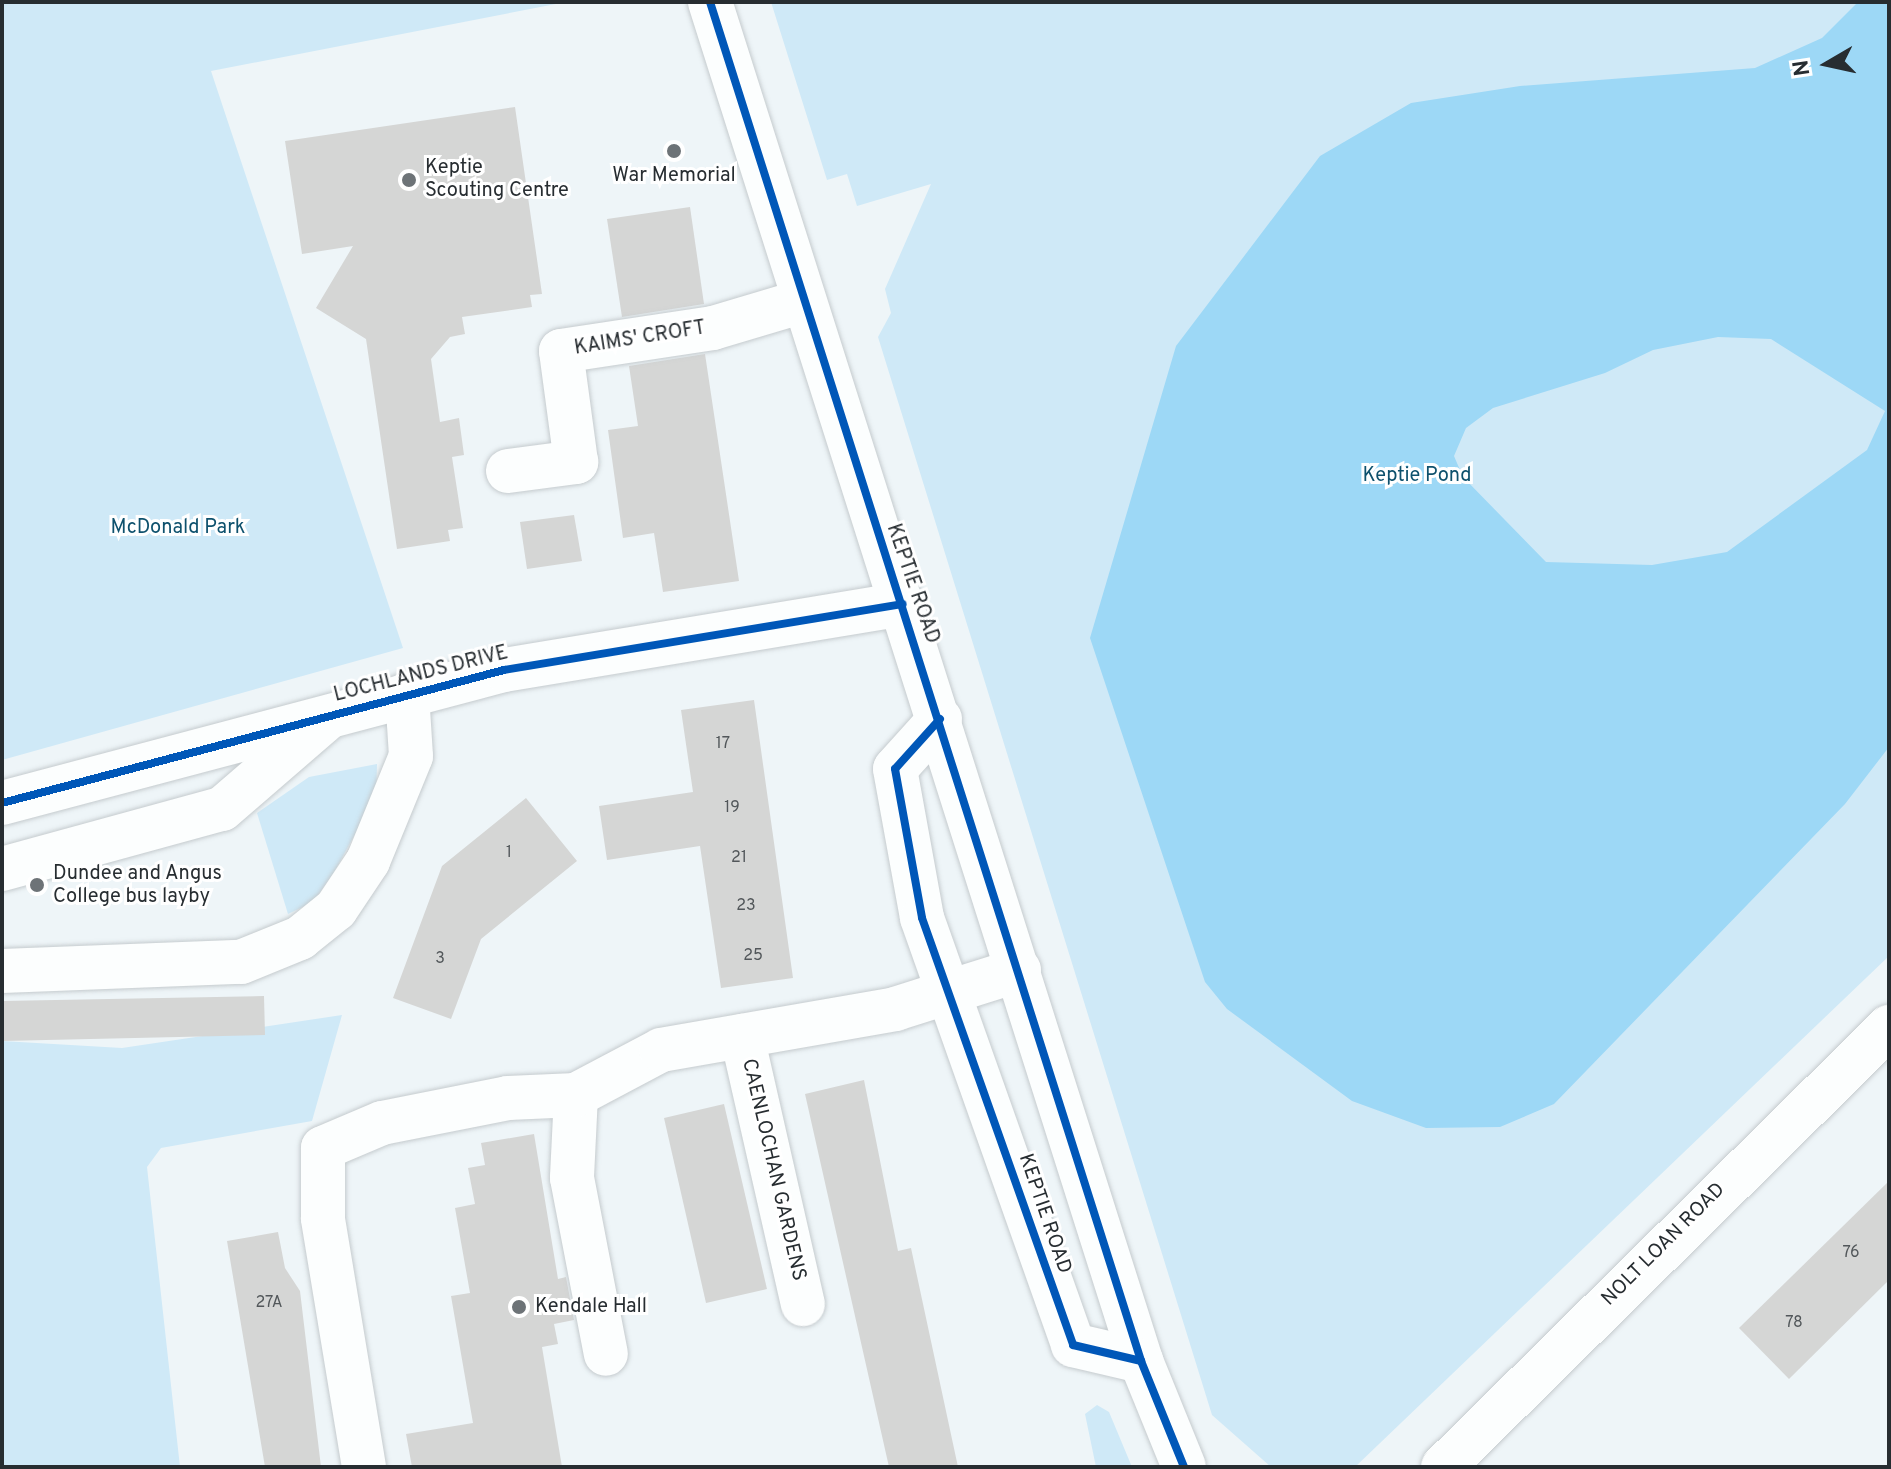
<!DOCTYPE html>
<html>
<head>
<meta charset="utf-8">
<style>
	body { margin:0 }
	#map { position:relative; width:1891px; height:1469px; overflow:hidden; background:#eef5f8; font-family:Overpass,sans-serif }
	div>[style] { position:absolute }
	.green>* { inset:0; background:#cfe9f7 }
	.water>* { inset:0; background:#9dd8f6 }
	.building>* { inset:0; background:#d5d6d5 }
	.roads { filter:drop-shadow(0 0 2px #c5cbce) drop-shadow(0 0 2px #c5cbce) }
	.minor>* { height:44px; margin:-22px; padding:0 22px; transform-origin:22px; border-radius:22px; background:#fcfefe }
	.major>* { height:44px; margin:-22px; padding:0 22px; transform-origin:22px; border-radius:22px; background:#fcfefe }
	.cycleway>* { height:8px; margin:-4px; padding:0 4px; transform-origin:4px; border-radius:4px; background:#0057b8 }
	.dots>* { width:22px; height:22px; translate:-50% -50%; box-sizing:border-box; border:4px solid #fff; border-radius:50% }
	span { translate:-50% -50%; white-space:nowrap; text-align:center; line-height:1.15; -webkit-text-stroke:6px #fff; paint-order:stroke }
	.number-label { font-size:16px; color:#52575a }
	.number-label span { -webkit-text-stroke-width:0 }
	.poi-label { font-size:20px; color:#272d31 }
	.left { translate:0 -50%; text-align:left }
	.street-label { font-size:20px; color:#272d31 }
	.park-label { font-size:20px; color:#0e516d }
	.frame { position:absolute; inset:0; border:4px solid #272d31; pointer-events:none }
	.north { position:absolute; left:1787px; top:24px; width:80px; height:80px; -webkit-text-stroke:6px #fff; paint-order:stroke; rotate:261deg; font-size:22px; font-weight:700; line-height:32px; text-align:center; color:#272d31 }
	.north::after { content:''; display:block; margin:auto; width:28px; height:36px; background:#272d31; clip-path:polygon(50% 0,100% 100%,50% 72%,0 100%) }
</style>
</head>
<body>
<div id="map">
	<div class="green">
		<div style="clip-path:polygon(2px 2px,566px 2px,211px 71px,403px 648px,2px 760px)"></div>
		<div style="clip-path:polygon(771px 2px,1889px 2px,1889px 956px,1355px 1467px,1271px 1467px,1212px 1415px,878px 337px,891px 313px,885px 289px,931px 184px,857px 206px,847px 174px,827px 180px)"></div>
		<div style="clip-path:polygon(377px 764px,376px 796px,333px 874px,313px 902px,288px 914px,257px 813px,309px 777px)"></div>
		<div style="clip-path:polygon(342px 1015px,312px 1121px,161px 1148px,147px 1167px,180px 1467px,2px 1467px,2px 1041px,122px 1048px)"></div>
		<div style="clip-path:polygon(1097px 1405px,1109px 1412px,1132px 1467px,1096px 1467px,1085px 1414px)"></div>
	</div>
	<div class="water">
		<div style="clip-path:polygon(evenodd,1858px 2px,1889px 2px,1889px 747px,1845px 804px,1554px 1104px,1500px 1127px,1426px 1128px,1352px 1101px,1227px 1009px,1205px 982px,1090px 638px,1176px 346px,1320px 156px,1411px 103px,1520px 86px,1755px 68px,1822px 38px,1858px 2px,1718px 337px,1771px 339px,1885px 411px,1867px 450px,1727px 552px,1652px 565px,1546px 562px,1463px 477px,1454px 456px,1466px 428px,1493px 408px,1605px 373px,1653px 350px,1718px 337px)"></div>
	</div>
	<div class="building">
		<div style="clip-path:polygon(515px 107px,542px 294px,530px 295px,532px 307px,462px 317px,465px 334px,450px 337px,431px 359px,440px 422px,459px 418px,464px 455px,452px 457px,463px 528px,448px 530px,450px 541px,397px 549px,366px 339px,316px 308px,353px 246px,302px 254px,285px 141px)"></div>
		<div style="clip-path:polygon(690px 207px,704px 304px,622px 317px,607px 219px)"></div>
		<div style="clip-path:polygon(705px 354px,739px 581px,663px 592px,654px 533px,623px 538px,608px 430px,638px 426px,629px 366px)"></div>
		<div style="clip-path:polygon(574px 515px,582px 561px,527px 569px,520px 522px)"></div>
		<div style="clip-path:polygon(754px 700px,793px 978px,721px 988px,700px 846px,607px 860px,599px 806px,693px 792px,681px 710px)"></div>
		<div style="clip-path:polygon(526px 798px,577px 861px,481px 939px,451px 1019px,393px 998px,442px 866px)"></div>
		<div style="clip-path:polygon(264px 996px,265px 1035px,2px 1041px,2px 1001px)"></div>
		<div style="clip-path:polygon(864px 1080px,898px 1251px,911px 1248px,958px 1467px,889px 1467px,805px 1094px)"></div>
		<div style="clip-path:polygon(724px 1104px,767px 1289px,706px 1303px,664px 1118px)"></div>
		<div style="clip-path:polygon(534px 1134px,558px 1279px,566px 1277px,574px 1320px,554px 1324px,558px 1344px,542px 1347px,562px 1467px,412px 1467px,406px 1434px,473px 1423px,451px 1296px,470px 1293px,455px 1208px,475px 1204px,468px 1168px,485px 1165px,481px 1143px)"></div>
		<div style="clip-path:polygon(1889px 1181px,1889px 1280px,1789px 1379px,1739px 1328px)"></div>
		<div style="clip-path:polygon(278px 1232px,285px 1268px,300px 1291px,321px 1467px,265px 1467px,227px 1241px)"></div>
	</div>
	<div class="roads">
		<div class="minor">
			<div style="left:508px;top:471px;width:69px;rotate:-7.5deg"></div>
			<div style="left:576px;top:462px;width:112px;rotate:-97.7deg"></div>
			<div style="left:561px;top:351px;width:154px;rotate:-8.6deg"></div>
			<div style="left:713px;top:328px;width:91px;rotate:-16.6deg"></div>
			<div style="left:940px;top:719px;width:67px;rotate:132deg"></div>
			<div style="left:895px;top:769px;width:151px;rotate:79.7deg"></div>
			<div style="left:922px;top:918px;width:453px;rotate:70.5deg"></div>
			<div style="left:1073px;top:1345px;width:70px;rotate:13.2deg"></div>
			<div style="left:2px;top:803px;width:519px;rotate:-14.84deg"></div>
			<div style="left:504px;top:670px;width:404px;rotate:-9.4deg"></div>
			<div style="left:2px;top:869px;width:228px;rotate:-15.3deg"></div>
			<div style="left:222px;top:809px;width:136px;rotate:-40.8deg"></div>
			<div style="left:2px;top:971px;width:239px;rotate:-2.2deg"></div>
			<div style="left:241px;top:962px;width:64px;rotate:-22.1deg"></div>
			<div style="left:300px;top:938px;width:46px;rotate:-38.9deg"></div>
			<div style="left:336px;top:909px;width:58px;rotate:-56.3deg"></div>
			<div style="left:368px;top:861px;width:113px;rotate:-67.7deg"></div>
			<div style="left:411px;top:756px;width:62px;rotate:-93.7deg"></div>
			<div style="left:742px;top:1036px;width:275px;rotate:77.2deg"></div>
			<div style="left:576px;top:1095px;width:83px;rotate:92.8deg"></div>
			<div style="left:572px;top:1178px;width:179px;rotate:79.1deg"></div>
			<div style="left:364px;top:1467px;width:252px;rotate:-99.4deg"></div>
			<div style="left:323px;top:1218px;width:70px;rotate:-90deg"></div>
			<div style="left:323px;top:1148px;width:64px;rotate:-23deg"></div>
			<div style="left:382px;top:1123px;width:128px;rotate:-11.2deg"></div>
			<div style="left:508px;top:1098px;width:68px;rotate:-2.5deg"></div>
			<div style="left:576px;top:1095px;width:96px;rotate:-27.9deg"></div>
			<div style="left:661px;top:1050px;width:238px;rotate:-9.9deg"></div>
			<div style="left:895px;top:1009px;width:130px;rotate:-17.5deg"></div>
			<div style="left:1443px;top:1467px;width:627px;rotate:-44.61deg"></div>
		</div>
		<div class="major">
			<div style="left:710px;top:2px;width:1426px;rotate:72.4deg"></div>
			<div style="left:1141px;top:1361px;width:114px;rotate:67.9deg"></div>
		</div>
	</div>
	<div class="cycleway">
		<div style="left:710px;top:2px;width:1426px;rotate:72.4deg"></div>
		<div style="left:1141px;top:1361px;width:114px;rotate:67.9deg"></div>
		<div style="left:940px;top:719px;width:67px;rotate:132deg"></div>
		<div style="left:895px;top:769px;width:151px;rotate:79.7deg"></div>
		<div style="left:922px;top:918px;width:453px;rotate:70.5deg"></div>
		<div style="left:1073px;top:1345px;width:70px;rotate:13.2deg"></div>
		<div style="left:2px;top:803px;width:519px;rotate:-14.84deg"></div>
		<div style="left:504px;top:670px;width:404px;rotate:-9.4deg"></div>
	</div>
	<div class="dots">
		<div style="left:674px;top:151px;background:#6d7377"></div>
		<div style="left:409px;top:180px;background:#6d7377"></div>
		<div style="left:37px;top:885px;background:#6d7377"></div>
		<div style="left:519px;top:1307px;background:#6d7377"></div>
	</div>
	<div class="number-label">
		<span style="left:723px;top:744px">17</span>
		<span style="left:732px;top:808px">19</span>
		<span style="left:509px;top:853px">1</span>
		<span style="left:739px;top:858px">21</span>
		<span style="left:746px;top:906px">23</span>
		<span style="left:753px;top:956px">25</span>
		<span style="left:440px;top:959px">3</span>
		<span style="left:1851px;top:1253px">76</span>
		<span style="left:269px;top:1303px">27A</span>
		<span style="left:1794px;top:1323px">78</span>
	</div>
	<div class="poi-label">
		<span class="left" style="left:425px;top:180px">Keptie<br>Scouting Centre</span>
		<span style="left:674px;top:176px">War Memorial</span>
		<span class="left" style="left:53px;top:886px">Dundee and Angus<br>College bus layby</span>
		<span class="left" style="left:535px;top:1307px">Kendale Hall</span>
	</div>
	<div class="street-label">
		<span style="left:640px;top:339px;rotate:-9deg">KAIMS' CROFT</span>
		<span style="left:912px;top:584px;rotate:71deg">KEPTIE ROAD</span>
		<span style="left:421px;top:675px;rotate:-14deg">LOCHLANDS DRIVE</span>
		<span style="left:773px;top:1170px;rotate:77deg">CAENLOCHAN GARDENS</span>
		<span style="left:1044px;top:1214px;rotate:71deg">KEPTIE ROAD</span>
		<span style="left:1664px;top:1245px;rotate:-45deg">NOLT LOAN ROAD</span>
	</div>
	<div class="park-label">
		<span style="left:1417px;top:476px">Keptie Pond</span>
		<span style="left:178px;top:528px">McDonald Park</span>
	</div>
	<div class="frame"></div>
	<div class="north">N</div>
</div>
</body>
</html>
